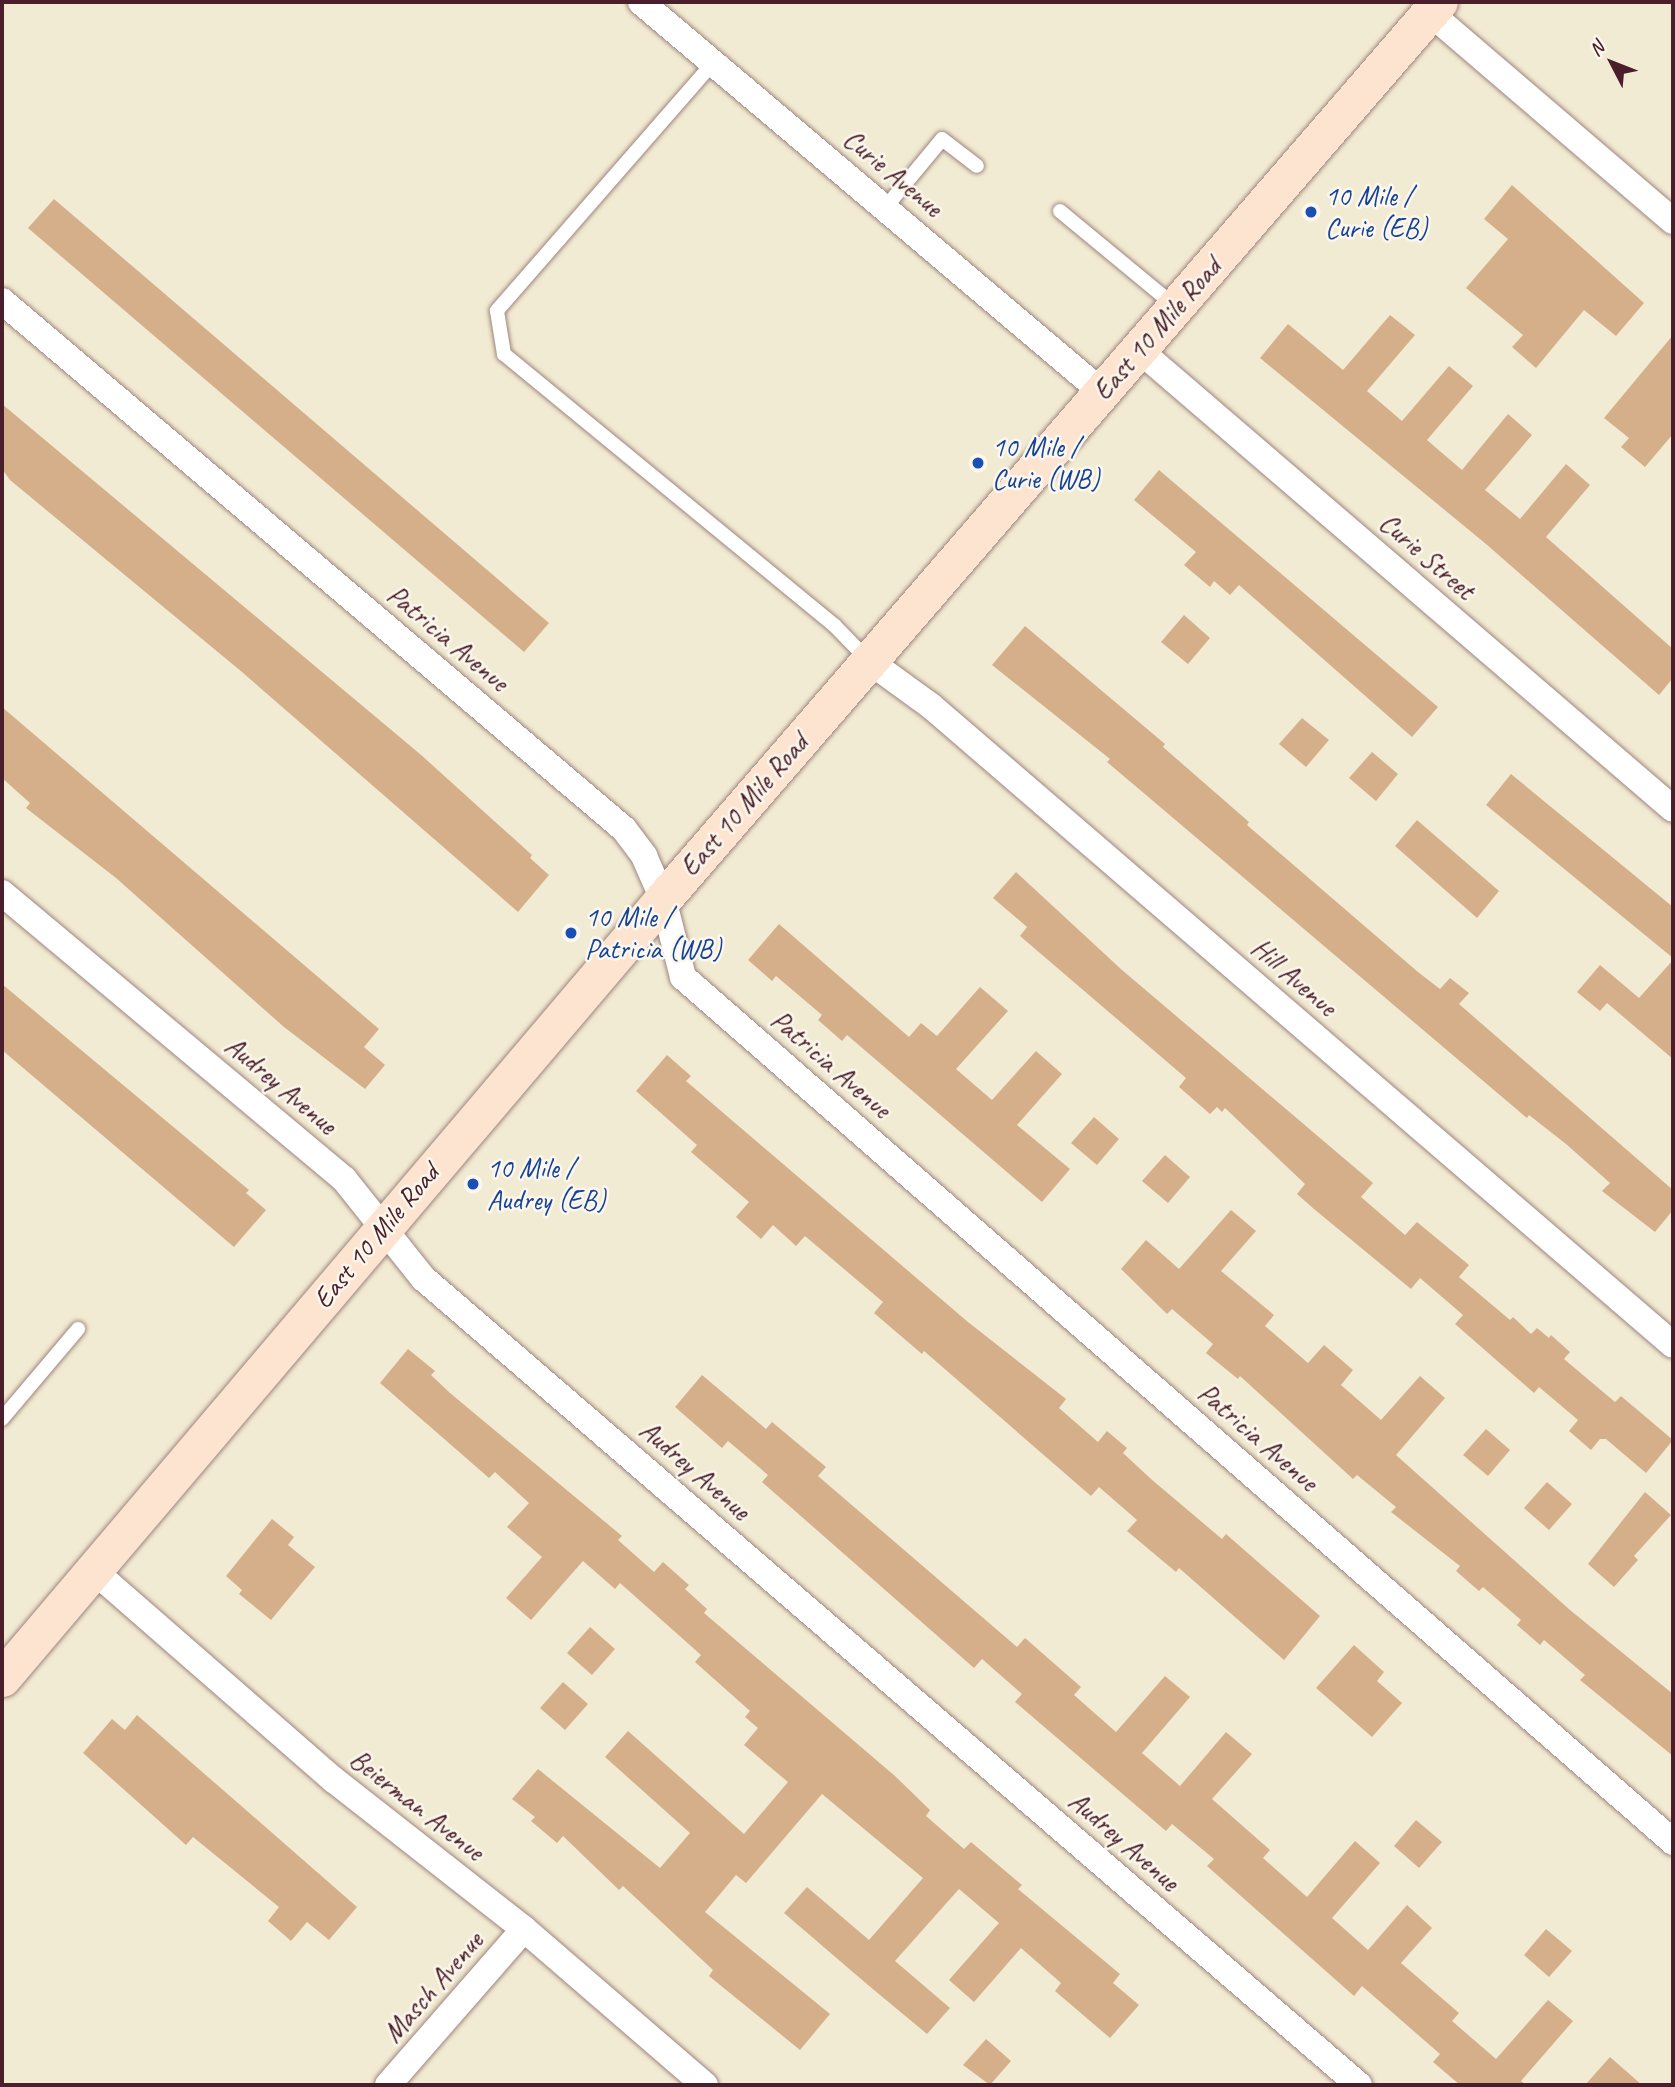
<!DOCTYPE html>
<html>
<head>
<meta charset="utf-8">
<style>
	body { margin:0 }
	#map { position:relative; width:1675px; height:2087px; overflow:hidden; background:#f2ebd3; font-family:Caveat,sans-serif }
	div>[style] { position:absolute }
	.building>* { inset:0; background:#d5af8a }
	.roads { filter:drop-shadow(0 0 2px #9e857f) drop-shadow(0 0 2px #9e857f) }
	.lane>* { height:14px; margin:-7px; padding:0 7px; transform-origin:7px; border-radius:7px; background:#fff }
	.street>* { height:26px; margin:-13px; padding:0 13px; transform-origin:13px; border-radius:13px; background:#fff }
	.secondary>* { height:37px; margin:-18.5px; padding:0 18.5px; transform-origin:18.5px; border-radius:18.5px; background:#fde4d1 }
	.dots>* { width:19px; height:19px; translate:-50% -50%; box-sizing:border-box; border:4px solid #fbf7ec; border-radius:50% }
	span { translate:-50% -50%; white-space:nowrap; text-align:center; line-height:1.15; -webkit-text-stroke:5px #fbf7ec; paint-order:stroke }
	.street-label { font-size:28px; color:#4a1f2b }
	.transit-label { font-size:28px; color:#164399 }
	.left { translate:0 -50%; text-align:left }
	.frame { position:absolute; inset:0; border:4px solid #4a1f2b; pointer-events:none }
	.north { position:absolute; left:1577px; top:28px; width:70px; height:70px; -webkit-text-stroke:5px #fbf7ec; paint-order:stroke; rotate:312deg; font-size:19px; font-weight:700; line-height:28px; text-align:center; color:#4a1f2b }
	.north::after { content:''; display:block; margin:auto; width:24px; height:32px; background:#4a1f2b; clip-path:polygon(50% 0,100% 100%,50% 72%,0 100%) }
</style>
</head>
<body>
<div id="map">
	<div class="building">
		<div style="clip-path:polygon(1512px 185px,1644px 303px,1616px 336px,1584px 310px,1536px 368px,1512px 347px,1523px 335px,1466px 288px,1508px 239px,1484px 219px)"></div>
		<div style="clip-path:polygon(54px 199px,549px 623px,524px 652px,28px 228px)"></div>
		<div style="clip-path:polygon(1390px 315px,1415px 335px,1367px 391px,1402px 421px,1449px 366px,1473px 386px,1427px 440px,1462px 470px,1508px 414px,1532px 435px,1485px 490px,1520px 519px,1566px 464px,1590px 485px,1546px 537px,1673px 649px,1673px 678px,1659px 695px,1486px 544px,1260px 358px,1288px 324px,1343px 370px)"></div>
		<div style="clip-path:polygon(1673px 335px,1673px 434px,1645px 467px,1621px 447px,1629px 438px,1604px 418px)"></div>
		<div style="clip-path:polygon(2px 404px,420px 754px,532px 855px,530px 858px,549px 875px,518px 912px,242px 672px,10px 480px,2px 469px)"></div>
		<div style="clip-path:polygon(1159px 470px,1438px 707px,1412px 737px,1239px 585px,1230px 595px,1214px 581px,1210px 587px,1184px 565px,1196px 552px,1134px 500px)"></div>
		<div style="clip-path:polygon(1184px 615px,1210px 638px,1188px 664px,1161px 642px)"></div>
		<div style="clip-path:polygon(1025px 626px,1165px 744px,1163px 747px,1249px 822px,1247px 825px,1418px 972px,1440px 989px,1450px 978px,1469px 993px,1459px 1004px,1673px 1190px,1673px 1210px,1655px 1232px,1602px 1191px,1610px 1183px,1566px 1144px,1529px 1115px,1527px 1118px,1107px 762px,1110px 759px,992px 665px)"></div>
		<div style="clip-path:polygon(2px 707px,379px 1029px,364px 1047px,385px 1065px,365px 1089px,284px 1027px,116px 878px,26px 808px,30px 803px,2px 778px)"></div>
		<div style="clip-path:polygon(1302px 718px,1329px 740px,1306px 767px,1279px 744px)"></div>
		<div style="clip-path:polygon(1372px 752px,1398px 774px,1376px 801px,1349px 778px)"></div>
		<div style="clip-path:polygon(1511px 774px,1673px 907px,1673px 958px,1486px 805px)"></div>
		<div style="clip-path:polygon(1417px 820px,1499px 891px,1477px 918px,1395px 846px)"></div>
		<div style="clip-path:polygon(1016px 872px,1122px 970px,1373px 1183px,1361px 1197px,1405px 1235px,1417px 1222px,1469px 1265px,1459px 1277px,1510px 1320px,1513px 1317px,1531px 1334px,1537px 1328px,1549px 1338px,1551px 1335px,1570px 1352px,1564px 1359px,1615px 1402px,1621px 1396px,1673px 1440px,1646px 1473px,1606px 1439px,1600px 1439px,1591px 1450px,1569px 1431px,1578px 1420px,1539px 1387px,1534px 1393px,1455px 1324px,1463px 1315px,1420px 1278px,1411px 1289px,1314px 1209px,1297px 1194px,1305px 1184px,1225px 1108px,1222px 1112px,1217px 1107px,1210px 1114px,1179px 1087px,1186px 1078px,1020px 936px,1027px 927px,993px 898px)"></div>
		<div style="clip-path:polygon(779px 924px,909px 1037px,921px 1023px,937px 1036px,980px 987px,1008px 1011px,956px 1069px,992px 1100px,1036px 1051px,1062px 1074px,1017px 1125px,1070px 1169px,1042px 1202px,847px 1035px,842px 1041px,818px 1020px,822px 1015px,776px 976px,772px 981px,748px 960px)"></div>
		<div style="clip-path:polygon(1673px 960px,1673px 1059px,1607px 1003px,1600px 1011px,1577px 992px,1600px 965px,1639px 998px)"></div>
		<div style="clip-path:polygon(2px 984px,249px 1190px,246px 1193px,266px 1210px,234px 1247px,2px 1050px)"></div>
		<div style="clip-path:polygon(667px 1055px,691px 1076px,686px 1081px,968px 1322px,1066px 1399px,1059px 1408px,1098px 1442px,1107px 1431px,1127px 1448px,1123px 1453px,1151px 1479px,1222px 1539px,1226px 1534px,1320px 1616px,1284px 1660px,1179px 1568px,1176px 1572px,1127px 1531px,1137px 1520px,1099px 1487px,1091px 1496px,924px 1351px,922px 1354px,874px 1313px,883px 1302px,805px 1236px,796px 1246px,773px 1225px,761px 1239px,736px 1217px,749px 1202px,691px 1152px,697px 1145px,636px 1091px)"></div>
		<div style="clip-path:polygon(1094px 1117px,1119px 1139px,1097px 1165px,1071px 1143px)"></div>
		<div style="clip-path:polygon(1165px 1155px,1190px 1177px,1168px 1203px,1142px 1181px)"></div>
		<div style="clip-path:polygon(1231px 1210px,1256px 1231px,1221px 1271px,1274px 1315px,1265px 1326px,1308px 1363px,1324px 1345px,1353px 1370px,1341px 1385px,1381px 1420px,1420px 1376px,1445px 1398px,1396px 1455px,1570px 1610px,1673px 1694px,1673px 1756px,1580px 1680px,1585px 1675px,1544px 1640px,1540px 1645px,1517px 1625px,1521px 1620px,1483px 1587px,1479px 1591px,1456px 1571px,1460px 1566px,1391px 1512px,1396px 1507px,1357px 1475px,1353px 1479px,1240px 1376px,1238px 1379px,1206px 1353px,1213px 1344px,1172px 1309px,1167px 1314px,1121px 1269px,1146px 1240px,1179px 1269px)"></div>
		<div style="clip-path:polygon(408px 1349px,435px 1371px,431px 1375px,450px 1393px,622px 1536px,618px 1540px,654px 1572px,663px 1562px,689px 1585px,685px 1589px,707px 1609px,704px 1613px,895px 1776px,930px 1810px,926px 1816px,964px 1849px,971px 1842px,1022px 1885px,1018px 1889px,1120px 1974px,1113px 1983px,1139px 2005px,1110px 2038px,1055px 1991px,1061px 1983px,1021px 1948px,974px 2002px,949px 1980px,999px 1923px,959px 1889px,895px 1961px,950px 2008px,927px 2034px,868px 1985px,784px 1913px,807px 1887px,869px 1940px,923px 1878px,822px 1794px,746px 1883px,736px 1875px,705px 1912px,830px 2014px,800px 2050px,709px 1976px,713px 1970px,623px 1886px,619px 1890px,563px 1836px,557px 1843px,531px 1821px,535px 1817px,512px 1799px,538px 1769px,660px 1868px,690px 1833px,605px 1757px,628px 1731px,744px 1834px,788px 1782px,744px 1745px,758px 1728px,745px 1717px,750px 1711px,695px 1662px,701px 1655px,620px 1583px,615px 1589px,583px 1561px,531px 1620px,506px 1598px,542px 1557px,507px 1527px,529px 1503px,495px 1472px,489px 1478px,380px 1383px)"></div>
		<div style="clip-path:polygon(702px 1375px,766px 1429px,772px 1422px,826px 1467px,818px 1476px,1017px 1647px,1025px 1638px,1081px 1687px,1074px 1695px,1116px 1732px,1165px 1676px,1190px 1697px,1142px 1753px,1180px 1786px,1226px 1732px,1252px 1754px,1212px 1799px,1270px 1850px,1263px 1858px,1307px 1897px,1355px 1841px,1380px 1863px,1332px 1918px,1368px 1950px,1407px 1905px,1432px 1928px,1401px 1963px,1459px 2013px,1452px 2021px,1496px 2059px,1548px 2000px,1573px 2021px,1521px 2081px,1526px 2085px,1460px 2085px,1433px 2062px,1440px 2054px,1362px 1986px,1354px 1996px,1207px 1866px,1214px 1859px,1172px 1824px,1166px 1831px,1015px 1702px,1022px 1694px,982px 1659px,974px 1668px,762px 1482px,768px 1475px,728px 1441px,722px 1448px,675px 1407px)"></div>
		<div style="clip-path:polygon(1486px 1429px,1510px 1450px,1488px 1476px,1463px 1455px)"></div>
		<div style="clip-path:polygon(1547px 1482px,1572px 1504px,1549px 1530px,1524px 1508px)"></div>
		<div style="clip-path:polygon(1645px 1492px,1671px 1515px,1634px 1556px,1638px 1560px,1614px 1587px,1588px 1564px)"></div>
		<div style="clip-path:polygon(272px 1519px,294px 1537px,288px 1545px,315px 1567px,271px 1620px,239px 1594px,242px 1590px,226px 1576px)"></div>
		<div style="clip-path:polygon(590px 1627px,615px 1649px,592px 1675px,567px 1653px)"></div>
		<div style="clip-path:polygon(1354px 1645px,1384px 1672px,1377px 1681px,1402px 1703px,1372px 1737px,1316px 1688px)"></div>
		<div style="clip-path:polygon(563px 1682px,588px 1704px,565px 1730px,540px 1708px)"></div>
		<div style="clip-path:polygon(137px 1715px,357px 1907px,329px 1940px,307px 1922px,291px 1941px,268px 1921px,279px 1907px,193px 1837px,186px 1845px,83px 1753px,112px 1719px,125px 1730px)"></div>
		<div style="clip-path:polygon(1416px 1820px,1442px 1842px,1419px 1868px,1394px 1846px)"></div>
		<div style="clip-path:polygon(1546px 1929px,1572px 1951px,1549px 1977px,1524px 1955px)"></div>
		<div style="clip-path:polygon(986px 2039px,1011px 2061px,990px 2085px,963px 2065px)"></div>
		<div style="clip-path:polygon(1610px 2057px,1642px 2085px,1585px 2085px)"></div>
	</div>
	<div class="roads">
		<div class="lane">
			<div style="left:713px;top:63px;width:329px;rotate:131.1deg"></div>
			<div style="left:497px;top:311px;width:44px;rotate:80.8deg"></div>
			<div style="left:504px;top:354px;width:427px;rotate:39.4deg"></div>
			<div style="left:834px;top:625px;width:49px;rotate:45.8deg"></div>
			<div style="left:885px;top:208px;width:89px;rotate:-50.4deg"></div>
			<div style="left:942px;top:139px;width:44px;rotate:37.6deg"></div>
			<div style="left:1060px;top:211px;width:149px;rotate:39.6deg"></div>
			<div style="left:2px;top:1419px;width:118px;rotate:-49.8deg"></div>
		</div>
		<div class="street">
			<div style="left:641px;top:2px;width:605px;rotate:40.24deg"></div>
			<div style="left:1429px;top:12px;width:321px;rotate:40.6deg"></div>
			<div style="left:2px;top:301px;width:816px;rotate:40.33deg"></div>
			<div style="left:624px;top:829px;width:34px;rotate:53deg"></div>
			<div style="left:644px;top:856px;width:47px;rotate:66.2deg"></div>
			<div style="left:663px;top:899px;width:81px;rotate:75.6deg"></div>
			<div style="left:683px;top:977px;width:1315px;rotate:41.14deg"></div>
			<div style="left:1139px;top:350px;width:704px;rotate:40.68deg"></div>
			<div style="left:869px;top:661px;width:77px;rotate:36deg"></div>
			<div style="left:931px;top:706px;width:979px;rotate:40.73deg"></div>
			<div style="left:2px;top:893px;width:446px;rotate:39.9deg"></div>
			<div style="left:344px;top:1179px;width:127px;rotate:51.4deg"></div>
			<div style="left:423px;top:1278px;width:1236px;rotate:40.77deg"></div>
			<div style="left:93px;top:1570px;width:320px;rotate:41.1deg"></div>
			<div style="left:334px;top:1780px;width:241px;rotate:38.1deg"></div>
			<div style="left:524px;top:1929px;width:239px;rotate:40.8deg"></div>
			<div style="left:388px;top:2085px;width:207px;rotate:-48.9deg"></div>
		</div>
		<div class="secondary">
			<div style="left:2px;top:1678px;width:1022px;rotate:-49.68deg"></div>
			<div style="left:663px;top:899px;width:1186px;rotate:-49.14deg"></div>
		</div>
	</div>
	<div class="dots">
		<div style="left:1311px;top:212px;background:#1a4fb4"></div>
		<div style="left:978px;top:463px;background:#1a4fb4"></div>
		<div style="left:571px;top:933px;background:#1a4fb4"></div>
		<div style="left:473px;top:1184px;background:#1a4fb4"></div>
	</div>
	<div class="street-label">
		<span style="left:893px;top:173px;rotate:40deg">Curie Avenue</span>
		<span style="left:1157px;top:329px;rotate:-49deg">East 10 Mile Road</span>
		<span style="left:1427px;top:556px;rotate:41deg">Curie Street</span>
		<span style="left:448px;top:638px;rotate:40deg">Patricia Avenue</span>
		<span style="left:744px;top:805px;rotate:-49deg">East 10 Mile Road</span>
		<span style="left:1294px;top:977px;rotate:41deg">Hill Avenue</span>
		<span style="left:831px;top:1064px;rotate:41deg">Patricia Avenue</span>
		<span style="left:281px;top:1085px;rotate:40deg">Audrey Avenue</span>
		<span style="left:376px;top:1236px;rotate:-50deg">East 10 Mile Road</span>
		<span style="left:1258px;top:1437px;rotate:41deg">Patricia Avenue</span>
		<span style="left:695px;top:1470px;rotate:41deg">Audrey Avenue</span>
		<span style="left:417px;top:1805px;rotate:38deg">Beierman Avenue</span>
		<span style="left:1124px;top:1841px;rotate:41deg">Audrey Avenue</span>
		<span style="left:433px;top:1987px;rotate:-49deg">Masch Avenue</span>
	</div>
	<div class="transit-label">
		<span class="left" style="left:1325px;top:212px">10 Mile /<br>Curie (EB)</span>
		<span class="left" style="left:992px;top:463px">10 Mile /<br>Curie (WB)</span>
		<span class="left" style="left:585px;top:933px">10 Mile /<br>Patricia (WB)</span>
		<span class="left" style="left:487px;top:1184px">10 Mile /<br>Audrey (EB)</span>
	</div>
	<div class="frame"></div>
	<div class="north">N</div>
</div>
</body>
</html>
